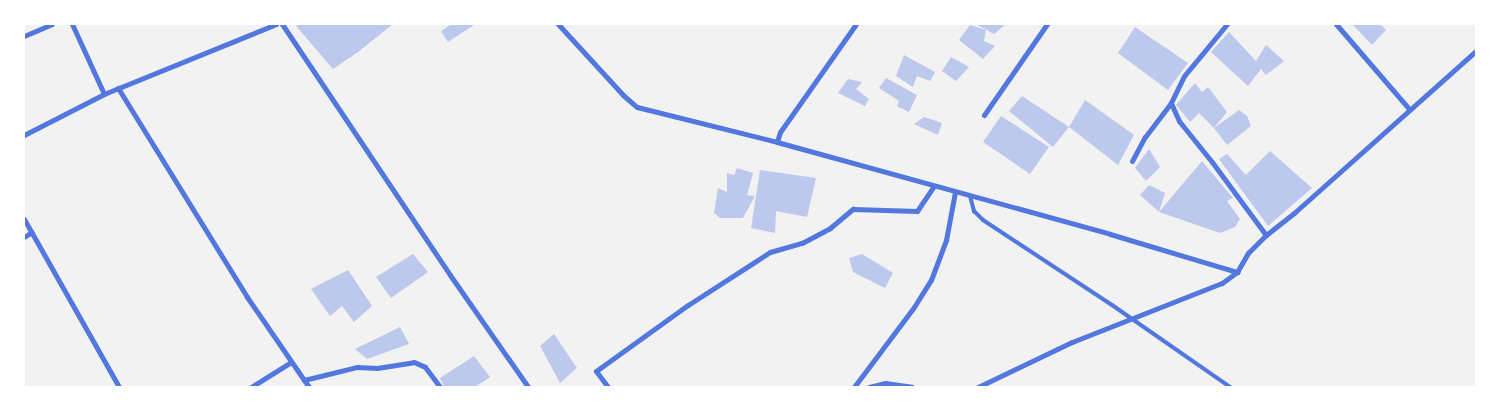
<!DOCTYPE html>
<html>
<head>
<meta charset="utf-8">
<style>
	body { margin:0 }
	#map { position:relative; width:1500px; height:411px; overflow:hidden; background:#f2f2f2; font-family:"Work Sans",sans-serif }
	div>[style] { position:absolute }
	.building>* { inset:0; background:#bdc9ec }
	.service>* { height:4px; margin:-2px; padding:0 2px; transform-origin:2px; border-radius:2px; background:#5277de }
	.minor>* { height:5px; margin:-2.5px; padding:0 2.5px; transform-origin:2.5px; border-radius:2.5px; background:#5277de }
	span { translate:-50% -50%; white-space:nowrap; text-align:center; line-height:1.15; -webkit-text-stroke:4px #fff; paint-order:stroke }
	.frame { position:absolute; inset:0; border:25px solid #fff; pointer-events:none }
</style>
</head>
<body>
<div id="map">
	<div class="building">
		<div style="clip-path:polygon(301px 24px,393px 24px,358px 52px,333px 69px,296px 26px)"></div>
		<div style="clip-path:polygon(452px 24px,473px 24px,474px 25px,448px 42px,441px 31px)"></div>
		<div style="clip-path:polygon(975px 24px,1006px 24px,994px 34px)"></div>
		<div style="clip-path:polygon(1352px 24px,1380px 24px,1386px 30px,1372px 45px)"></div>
		<div style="clip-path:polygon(970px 25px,986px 30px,984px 41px,995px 46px,983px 59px,959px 40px)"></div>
		<div style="clip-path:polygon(1135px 27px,1188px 63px,1168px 90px,1118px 53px)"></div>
		<div style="clip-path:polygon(1229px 32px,1256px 61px,1266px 45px,1284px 61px,1266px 75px,1261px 69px,1248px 86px,1211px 52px)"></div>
		<div style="clip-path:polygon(904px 55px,935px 72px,930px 81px,917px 76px,913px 87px,896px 76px)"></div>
		<div style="clip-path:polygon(951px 57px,969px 67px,956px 81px,942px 71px)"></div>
		<div style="clip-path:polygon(886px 78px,917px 95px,909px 112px,897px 106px,899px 101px,879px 88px)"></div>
		<div style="clip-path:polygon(848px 79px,862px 82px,856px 89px,869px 99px,865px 106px,838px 93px)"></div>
		<div style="clip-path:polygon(1195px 83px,1202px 92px,1208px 87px,1227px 112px,1214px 128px,1199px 113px,1190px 122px,1176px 105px)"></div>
		<div style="clip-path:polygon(1022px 96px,1069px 127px,1053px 147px,1009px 111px)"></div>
		<div style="clip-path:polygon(1085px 100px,1134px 135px,1118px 165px,1069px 127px)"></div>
		<div style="clip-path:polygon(1239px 110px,1247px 116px,1251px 126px,1227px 145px,1214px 128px)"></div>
		<div style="clip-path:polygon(1001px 116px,1049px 147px,1030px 174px,983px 142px)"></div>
		<div style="clip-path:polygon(924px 117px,942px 123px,938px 135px,914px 124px)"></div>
		<div style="clip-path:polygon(1149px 149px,1160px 167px,1146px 181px,1135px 168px)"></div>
		<div style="clip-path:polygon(1270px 151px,1312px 188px,1268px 226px,1219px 159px,1227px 154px,1246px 175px)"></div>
		<div style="clip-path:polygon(1202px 161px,1233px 198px,1227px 201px,1240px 219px,1235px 227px,1220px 233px,1159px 212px)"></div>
		<div style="clip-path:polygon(737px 168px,753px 173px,747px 195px,755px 196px,743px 218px,720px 218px,714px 213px,718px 188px,727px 192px,727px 173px,734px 175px)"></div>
		<div style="clip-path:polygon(760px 170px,816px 178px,807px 217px,776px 211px,775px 233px,751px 228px)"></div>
		<div style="clip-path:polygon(1149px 185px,1165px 193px,1159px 212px,1140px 195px)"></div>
		<div style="clip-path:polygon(413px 254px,428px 272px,391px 298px,376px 277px)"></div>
		<div style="clip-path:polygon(862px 254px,893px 273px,885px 288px,853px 272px,849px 258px)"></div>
		<div style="clip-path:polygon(348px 270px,372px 306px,354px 322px,342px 306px,330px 316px,311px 289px)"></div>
		<div style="clip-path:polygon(400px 327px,409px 344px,367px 359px,355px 349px)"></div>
		<div style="clip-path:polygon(554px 334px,577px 368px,560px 383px,540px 346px)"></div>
		<div style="clip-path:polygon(474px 356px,490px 377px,475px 387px,444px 387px,440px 378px)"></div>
	</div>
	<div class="service">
		<div style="left:970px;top:196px;width:16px;rotate:75deg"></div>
		<div style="left:974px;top:211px;width:13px;rotate:45deg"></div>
		<div style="left:983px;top:220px;width:154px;rotate:33.4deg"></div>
		<div style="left:1112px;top:305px;width:144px;rotate:34.8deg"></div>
	</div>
	<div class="minor">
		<div style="left:72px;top:24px;width:77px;rotate:65.4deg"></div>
		<div style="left:282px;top:24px;width:302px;rotate:56.2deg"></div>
		<div style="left:450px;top:275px;width:136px;rotate:55.1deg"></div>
		<div style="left:558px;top:24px;width:96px;rotate:47.5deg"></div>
		<div style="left:623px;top:95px;width:18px;rotate:41deg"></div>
		<div style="left:637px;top:107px;width:144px;rotate:14deg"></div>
		<div style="left:856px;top:24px;width:132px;rotate:125.1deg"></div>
		<div style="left:780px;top:132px;width:10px;rotate:107deg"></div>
		<div style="left:777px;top:142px;width:345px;rotate:15.4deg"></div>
		<div style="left:1110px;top:234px;width:133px;rotate:16.7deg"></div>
		<div style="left:1227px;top:24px;width:67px;rotate:129.6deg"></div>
		<div style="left:1184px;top:76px;width:30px;rotate:116deg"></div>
		<div style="left:1171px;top:103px;width:20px;rotate:66deg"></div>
		<div style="left:1179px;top:121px;width:53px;rotate:51.2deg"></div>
		<div style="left:1212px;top:162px;width:91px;rotate:53.5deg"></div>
		<div style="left:1336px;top:24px;width:113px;rotate:49.3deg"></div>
		<div style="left:24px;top:36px;width:30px;rotate:-23deg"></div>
		<div style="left:118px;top:88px;width:246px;rotate:58.3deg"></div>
		<div style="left:247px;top:297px;width:101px;rotate:55.5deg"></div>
		<div style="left:304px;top:380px;width:55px;rotate:-13.8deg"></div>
		<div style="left:357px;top:367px;width:20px;rotate:3deg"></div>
		<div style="left:377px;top:368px;width:37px;rotate:-9deg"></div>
		<div style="left:414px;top:362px;width:12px;rotate:24deg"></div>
		<div style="left:425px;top:367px;width:25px;rotate:53deg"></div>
		<div style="left:984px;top:115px;width:111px;rotate:-55.3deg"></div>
		<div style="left:24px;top:135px;width:90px;rotate:-27.1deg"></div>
		<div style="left:104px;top:94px;width:186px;rotate:-22.1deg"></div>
		<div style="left:1132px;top:161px;width:27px;rotate:-62deg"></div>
		<div style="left:1145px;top:137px;width:43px;rotate:-52.6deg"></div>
		<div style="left:24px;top:219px;width:193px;rotate:60.5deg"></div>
		<div style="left:24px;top:237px;width:9px;rotate:-32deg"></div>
		<div style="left:304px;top:380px;width:9px;rotate:54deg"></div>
		<div style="left:251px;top:387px;width:47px;rotate:-32deg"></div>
		<div style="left:608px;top:387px;width:20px;rotate:-127deg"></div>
		<div style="left:596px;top:371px;width:113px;rotate:-35.7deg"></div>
		<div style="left:688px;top:305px;width:98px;rotate:-32.9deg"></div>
		<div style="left:770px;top:252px;width:33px;rotate:-16deg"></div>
		<div style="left:802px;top:243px;width:32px;rotate:-28deg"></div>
		<div style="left:830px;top:228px;width:30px;rotate:-40deg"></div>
		<div style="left:853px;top:209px;width:64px;rotate:1.8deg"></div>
		<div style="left:917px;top:211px;width:30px;rotate:-56deg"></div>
		<div style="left:854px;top:387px;width:100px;rotate:-53.1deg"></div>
		<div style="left:914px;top:307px;width:32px;rotate:-58deg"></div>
		<div style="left:931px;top:280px;width:43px;rotate:-69.4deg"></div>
		<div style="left:946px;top:240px;width:49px;rotate:-79.4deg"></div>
		<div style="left:869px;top:387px;width:16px;rotate:-14deg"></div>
		<div style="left:885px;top:383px;width:27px;rotate:8deg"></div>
		<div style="left:978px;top:387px;width:104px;rotate:-25.6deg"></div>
		<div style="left:1072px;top:342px;width:161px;rotate:-21.5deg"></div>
		<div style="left:1222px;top:283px;width:19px;rotate:-36deg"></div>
		<div style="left:1237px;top:272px;width:22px;rotate:-60deg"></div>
		<div style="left:1248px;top:253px;width:25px;rotate:-45deg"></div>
		<div style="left:1266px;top:235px;width:36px;rotate:-38deg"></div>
		<div style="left:1294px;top:213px;width:244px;rotate:-41.7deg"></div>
	</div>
	<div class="frame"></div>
</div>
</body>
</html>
